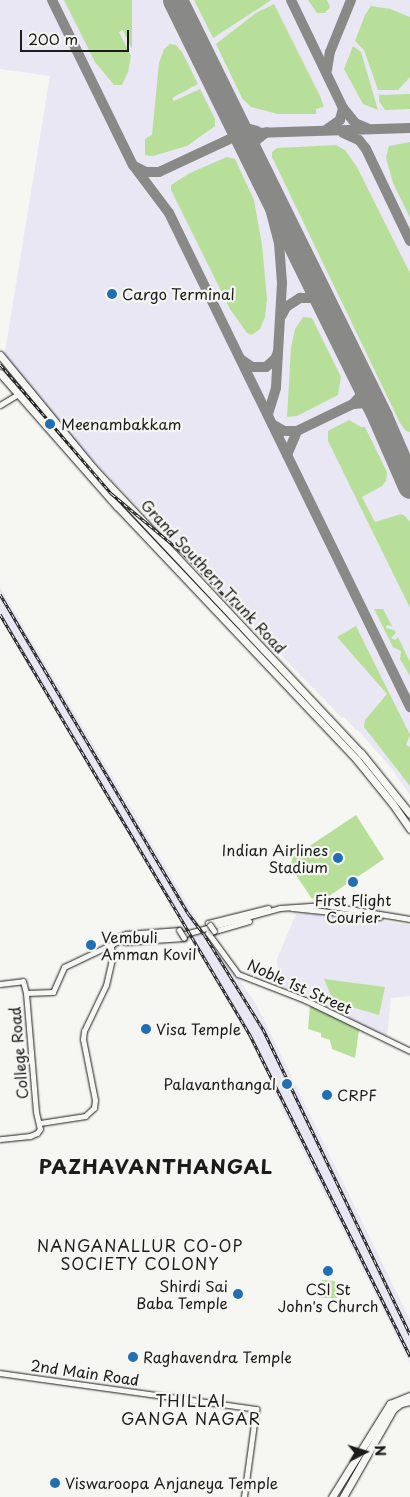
<!DOCTYPE html>
<html>
<head>
<meta charset="utf-8">
<style>
	body { margin:0 }
	#map { position:relative; width:410px; height:1497px; overflow:hidden; background:#f6f6f2; font-family:"Playpen Sans",sans-serif }
	div>[style] { position:absolute }
	.built>* { inset:0; background:#e8e7f3 }
	.green>* { inset:0; background:#b8df9a }
	.taxiway>* { height:10px; margin:-5px; padding:0 5px; transform-origin:5px; border-radius:5px; background:#898987 }
	.runway>* { height:25px; margin:-12.5px; padding:0 12.5px; transform-origin:12.5px; border-radius:12.5px; background:#898987 }
	.roads { filter:drop-shadow(0 0 1px #1c1c1c) drop-shadow(0 0 1px #1c1c1c) }
	.minor>* { height:5px; margin:-2.5px; padding:0 2.5px; transform-origin:2.5px; border-radius:2.5px; background:#f6f6f2 }
	.major>* { height:7px; margin:-3.5px; padding:0 3.5px; transform-origin:3.5px; border-radius:3.5px; background:#f6f6f2 }
	.rail>* { height:3px; margin-top:-1.5px; transform-origin:0; background:repeating-linear-gradient(90deg,#f6f6f2 0 4px,#1c1c1c 0 8px); box-sizing:border-box; border-block:1px solid #1c1c1c }
	.bridges { filter:drop-shadow(0 0 1px #1c1c1c) drop-shadow(0 0 1px #1c1c1c) }
	.minor-bridge>* { height:5px; margin:-2.5px; padding:0 2.5px; transform-origin:2.5px; border-radius:2.5px; background:#f6f6f2 }
	.dots>* { width:14px; height:14px; translate:-50% -50%; box-sizing:border-box; border:2px solid #f6f6f2; border-radius:50% }
	span { translate:-50% -50%; white-space:nowrap; text-align:center; line-height:1.15; -webkit-text-stroke:4.5px #f6f6f2; paint-order:stroke }
	.poi-label { font-size:15px; color:#1c1c1c }
	.left { translate:0 -50%; text-align:left }
	.right { translate:-100% -50%; text-align:right }
	.street-label { font-size:15px; color:#1c1c1c }
	.neighbourhood-label { font-size:16px; color:#1c1c1c; letter-spacing:1px }
	.district-label { font-size:20px; color:#1c1c1c; font-weight:700; letter-spacing:1px }
	.north { position:absolute; left:340px; top:1427px; width:50px; height:50px; -webkit-text-stroke:4px #f6f6f2; paint-order:stroke; rotate:85deg; font-size:14px; font-weight:700; line-height:20px; text-align:center; color:#1c1c1c }
	.north::after { content:''; display:block; margin:auto; width:18px; height:22px; background:#1c1c1c; clip-path:polygon(50% 0,100% 100%,50% 72%,0 100%) }
	.scale { position:absolute; left:20px; top:30px; width:109px; height:22px; box-sizing:border-box; border:2px solid #1c1c1c; border-top:0; padding-left:6px; font-size:15px; line-height:18px; white-space:nowrap; color:#1c1c1c; -webkit-text-stroke:4px #f6f6f2; paint-order:stroke }
</style>
</head>
<body>
<div id="map">
	<div class="built">
		<div style="clip-path:polygon(0 0,410px 0,410px 795px,392px 769px,358px 730px,356px 730px,344px 717px,342px 718px,82px 449px,4px 358px,50px 76px,0 69px)"></div>
		<div style="clip-path:polygon(0 587px,134px 813px,200px 925px,184px 927px,0 619px)"></div>
		<div style="clip-path:polygon(296px 914px,328px 914px,410px 925px,410px 996px,391px 998px,387px 1037px,320px 1003px,321px 998px,279px 986px,277px 959px)"></div>
		<div style="clip-path:polygon(206px 933px,256px 1004px,410px 1320px,410px 1363px,285px 1115px,256px 1049px,189px 937px)"></div>
	</div>
	<div class="green">
		<div style="clip-path:polygon(64px 0,132px 0,132px 49px,123px 30px,119px 32px,131px 56px,128px 72px,122px 85px,114px 85px,95px 62px)"></div>
		<div style="clip-path:polygon(194px 0,270px 0,270px 1px,213px 38px)"></div>
		<div style="clip-path:polygon(308px 0,327px 0,330px 7px,325px 13px,317px 13px)"></div>
		<div style="clip-path:polygon(274px 4px,320px 96px,324px 107px,316px 109px,316px 114px,278px 114px,251px 107px,242px 98px,216px 44px,256px 13px)"></div>
		<div style="clip-path:polygon(371px 6px,390px 9px,410px 17px,410px 77px,398px 90px,378px 90px,364px 50px,355px 41px,365px 15px)"></div>
		<div style="clip-path:polygon(170px 44px,176px 45px,182px 52px,198px 84px,172px 98px,174px 101px,200px 89px,215px 119px,215px 126px,187px 146px,153px 156px,145px 155px,145px 139px,152px 135px,159px 63px,164px 49px)"></div>
		<div style="clip-path:polygon(353px 46px,361px 52px,378px 110px,363px 104px,344px 69px)"></div>
		<div style="clip-path:polygon(410px 94px,410px 109px,385px 110px,379px 101px,379px 95px)"></div>
		<div style="clip-path:polygon(410px 142px,410px 218px,393px 183px,386px 158px,389px 146px)"></div>
		<div style="clip-path:polygon(336px 145px,345px 150px,357px 167px,410px 273px,410px 432px,406px 431px,400px 423px,272px 157px,272px 152px,277px 148px)"></div>
		<div style="clip-path:polygon(227px 157px,235px 159px,254px 200px,262px 245px,267px 299px,265px 317px,260px 329px,252px 335px,247px 333px,230px 309px,171px 190px,171px 185px,190px 173px)"></div>
		<div style="clip-path:polygon(303px 317px,312px 318px,341px 377px,338px 395px,297px 416px,287px 417px,291px 348px,295px 329px)"></div>
		<div style="clip-path:polygon(349px 420px,361px 427px,365px 427px,387px 472px,386px 481px,382px 486px,362px 497px,375px 522px,401px 514px,405px 516px,410px 522px,410px 608px,328px 441px,328px 431px)"></div>
		<div style="clip-path:polygon(374px 609px,383px 609px,392px 626px,387px 625px,386px 628px,394px 630px,396px 633px,391px 638px,395px 640px,398px 637px,410px 662px,410px 676px,400px 659px,401px 651px,393px 647px)"></div>
		<div style="clip-path:polygon(356px 626px,410px 735px,406px 745px,410px 747px,410px 786px,364px 727px,365px 720px,387px 694px,337px 637px)"></div>
		<div style="clip-path:polygon(356px 815px,384px 859px,323px 900px,319px 894px,312px 899px,290px 866px,293px 857px)"></div>
		<div style="clip-path:polygon(324px 979px,385px 987px,379px 1015px,334px 1002px)"></div>
		<div style="clip-path:polygon(310px 1005px,359px 1030px,355px 1058px,332px 1049px,330px 1040px,321px 1037px,321px 1033px,308px 1029px)"></div>
		<div style="clip-path:polygon(322px 1280px,335px 1281px,337px 1298px,319px 1298px)"></div>
	</div>
	<div class="taxiway">
		<div style="left:52px;top:0;width:184px;rotate:63.9deg"></div>
		<div style="left:133px;top:165px;width:60px;rotate:53.1deg"></div>
		<div style="left:169px;top:213px;width:550px;rotate:63.99deg"></div>
		<div style="left:291px;top:0;width:120px;rotate:64.3deg"></div>
		<div style="left:343px;top:108px;width:19px;rotate:51deg"></div>
		<div style="left:355px;top:123px;width:13px;rotate:23deg"></div>
		<div style="left:327px;top:70px;width:18px;rotate:-81deg"></div>
		<div style="left:330px;top:52px;width:56px;rotate:-68deg"></div>
		<div style="left:234px;top:119px;width:15px;rotate:37deg"></div>
		<div style="left:246px;top:128px;width:11px;rotate:15deg"></div>
		<div style="left:327px;top:129px;width:16px;rotate:-35deg"></div>
		<div style="left:340px;top:120px;width:12px;rotate:-76deg"></div>
		<div style="left:343px;top:133px;width:17px;rotate:24deg"></div>
		<div style="left:359px;top:140px;width:11px;rotate:52deg"></div>
		<div style="left:366px;top:149px;width:102px;rotate:64.4deg"></div>
		<div style="left:254px;top:159px;width:17px;rotate:-90deg"></div>
		<div style="left:254px;top:142px;width:16px;rotate:-38deg"></div>
		<div style="left:136px;top:167px;width:11px;rotate:27deg"></div>
		<div style="left:146px;top:172px;width:13px"></div>
		<div style="left:159px;top:172px;width:81px;rotate:-25deg"></div>
		<div style="left:232px;top:138px;width:23px;rotate:-13deg"></div>
		<div style="left:254px;top:133px;width:156px;rotate:-1.8deg"></div>
		<div style="left:261px;top:174px;width:71px;rotate:75.4deg"></div>
		<div style="left:279px;top:243px;width:40px;rotate:85.7deg"></div>
		<div style="left:282px;top:283px;width:105px;rotate:93.3deg"></div>
		<div style="left:276px;top:388px;width:28px;rotate:107deg"></div>
		<div style="left:282px;top:315px;width:9px;rotate:-63deg"></div>
		<div style="left:286px;top:307px;width:17px;rotate:-33deg"></div>
		<div style="left:300px;top:298px;width:11px"></div>
		<div style="left:311px;top:298px;width:11px;rotate:10deg"></div>
		<div style="left:242px;top:360px;width:12px;rotate:35deg"></div>
		<div style="left:252px;top:367px;width:14px"></div>
		<div style="left:266px;top:367px;width:12px;rotate:-42deg"></div>
		<div style="left:275px;top:359px;width:8px;rotate:-67deg"></div>
		<div style="left:353px;top:404px;width:13px;rotate:-4deg"></div>
		<div style="left:366px;top:403px;width:9px;rotate:21deg"></div>
		<div style="left:272px;top:424px;width:14px;rotate:30deg"></div>
		<div style="left:284px;top:431px;width:13px"></div>
		<div style="left:297px;top:431px;width:62px;rotate:-25.7deg"></div>
		<div style="left:353px;top:404px;width:12px;rotate:-48deg"></div>
		<div style="left:361px;top:395px;width:12px;rotate:-81deg"></div>
		<div style="left:287px;top:455px;width:26px;rotate:-67deg"></div>
		<div style="left:398px;top:460px;width:13px;rotate:27deg"></div>
	</div>
	<div class="runway">
		<div style="left:175px;top:0;width:465px;rotate:63.8deg"></div>
		<div style="left:380px;top:417px;width:75px;rotate:66.5deg"></div>
	</div>
	<div class="roads">
		<div class="minor">
			<div style="left:0;top:405px;width:21px;rotate:-31deg"></div>
			<div style="left:292px;top:908px;width:88px;rotate:5.8deg"></div>
			<div style="left:249px;top:921px;width:43px;rotate:163.7deg"></div>
			<div style="left:208px;top:933px;width:51px;rotate:53.8deg"></div>
			<div style="left:238px;top:974px;width:72px;rotate:21.2deg"></div>
			<div style="left:305px;top:1000px;width:117px;rotate:25.9deg"></div>
			<div style="left:210px;top:925px;width:3px;rotate:-135deg"></div>
			<div style="left:208px;top:923px;width:62px;rotate:-14deg"></div>
			<div style="left:125px;top:942px;width:59px;rotate:-3.9deg"></div>
			<div style="left:112px;top:945px;width:8px;rotate:-60deg"></div>
			<div style="left:116px;top:938px;width:11px;rotate:-22deg"></div>
			<div style="left:126px;top:934px;width:53px;rotate:-4.3deg"></div>
			<div style="left:0;top:984px;width:23px;rotate:-7deg"></div>
			<div style="left:23px;top:981px;width:12px;rotate:76deg"></div>
			<div style="left:26px;top:993px;width:119px;rotate:85.2deg"></div>
			<div style="left:36px;top:1112px;width:17px;rotate:77deg"></div>
			<div style="left:40px;top:1129px;width:5px;rotate:127deg"></div>
			<div style="left:37px;top:1133px;width:8px;rotate:157deg"></div>
			<div style="left:30px;top:1136px;width:30px;rotate:174deg"></div>
			<div style="left:26px;top:993px;width:27px;rotate:-2deg"></div>
			<div style="left:53px;top:992px;width:27px;rotate:-66deg"></div>
			<div style="left:64px;top:967px;width:68px;rotate:-25.4deg"></div>
			<div style="left:125px;top:938px;width:60px;rotate:-3.8deg"></div>
			<div style="left:185px;top:934px;width:98px;rotate:-15.3deg"></div>
			<div style="left:280px;top:908px;width:45px;rotate:-3.8deg"></div>
			<div style="left:325px;top:905px;width:86px;rotate:9.4deg"></div>
			<div style="left:40px;top:1123px;width:46px;rotate:-8.8deg"></div>
			<div style="left:85px;top:1116px;width:12px;rotate:-42deg"></div>
			<div style="left:94px;top:1108px;width:8px;rotate:-83deg"></div>
			<div style="left:95px;top:1100px;width:62px;rotate:-101.1deg"></div>
			<div style="left:83px;top:1039px;width:8px;rotate:-83deg"></div>
			<div style="left:84px;top:1031px;width:51px;rotate:-64.4deg"></div>
			<div style="left:106px;top:985px;width:28px;rotate:-77deg"></div>
			<div style="left:112px;top:958px;width:12px;rotate:-95deg"></div>
			<div style="left:0;top:1373px;width:259px;rotate:8deg"></div>
			<div style="left:256px;top:1409px;width:89px;rotate:97.8deg"></div>
		</div>
		<div class="major">
			<div style="left:0;top:355px;width:146px;rotate:50.5deg"></div>
			<div style="left:93px;top:468px;width:391px;rotate:46.8deg"></div>
			<div style="left:361px;top:753px;width:78px;rotate:51.2deg"></div>
			<div style="left:0;top:373px;width:177px;rotate:48.7deg"></div>
			<div style="left:117px;top:506px;width:349px;rotate:46.6deg"></div>
			<div style="left:357px;top:760px;width:55px;rotate:50.9deg"></div>
			<div style="left:392px;top:803px;width:32px;rotate:55deg"></div>
			<div style="left:332px;top:1497px;width:110px;rotate:-58.1deg"></div>
			<div style="left:390px;top:1404px;width:22px;rotate:-22deg"></div>
			<div style="left:343px;top:1497px;width:101px;rotate:-60.4deg"></div>
			<div style="left:393px;top:1409px;width:10px;rotate:-37deg"></div>
			<div style="left:401px;top:1403px;width:9px;rotate:-13deg"></div>
		</div>
	</div>
	<div class="rail">
		<div style="left:0;top:364px;width:172px;rotate:49.3deg"></div>
		<div style="left:112px;top:494px;width:94px;rotate:39.8deg"></div>
		<div style="left:184px;top:554px;width:79px;rotate:46deg"></div>
		<div style="left:0;top:594px;width:370px;rotate:59.5deg"></div>
		<div style="left:188px;top:913px;width:26px;rotate:53deg"></div>
		<div style="left:204px;top:934px;width:112px;rotate:58.2deg"></div>
		<div style="left:263px;top:1029px;width:339px;rotate:64.3deg"></div>
		<div style="left:0;top:614px;width:490px;rotate:59.3deg"></div>
		<div style="left:250px;top:1035px;width:359px;rotate:63.5deg"></div>
	</div>
	<div class="bridges">
		<div class="minor-bridge">
			<div style="left:210px;top:925px;width:7px;rotate:56deg"></div>
			<div style="left:179px;top:930px;width:9px;rotate:58deg"></div>
		</div>
	</div>
	<div class="dots">
		<div style="left:112px;top:294px;background:#1f6fb2"></div>
		<div style="left:50px;top:424px;background:#1f6fb2"></div>
		<div style="left:338px;top:858px;background:#1f6fb2"></div>
		<div style="left:353px;top:882px;background:#1f6fb2"></div>
		<div style="left:91px;top:945px;background:#1f6fb2"></div>
		<div style="left:146px;top:1029px;background:#1f6fb2"></div>
		<div style="left:287px;top:1084px;background:#1f6fb2"></div>
		<div style="left:327px;top:1095px;background:#1f6fb2"></div>
		<div style="left:328px;top:1271px;background:#1f6fb2"></div>
		<div style="left:238px;top:1294px;background:#1f6fb2"></div>
		<div style="left:133px;top:1357px;background:#1f6fb2"></div>
		<div style="left:55px;top:1483px;background:#1f6fb2"></div>
	</div>
	<div class="poi-label">
		<span class="left" style="left:122px;top:294px">Cargo Terminal</span>
		<span class="left" style="left:61px;top:424px">Meenambakkam</span>
		<span class="right" style="left:328px;top:858px">Indian Airlines<br>Stadium</span>
		<span style="left:353px;top:908px">First Flight<br>Courier</span>
		<span class="left" style="left:101px;top:945px">Vembuli<br>Amman Kovil</span>
		<span class="left" style="left:156px;top:1029px">Visa Temple</span>
		<span class="right" style="left:276px;top:1084px">Palavanthangal</span>
		<span class="left" style="left:337px;top:1095px">CRPF</span>
		<span class="right" style="left:228px;top:1294px">Shirdi Sai<br>Baba Temple</span>
		<span style="left:328px;top:1297px">CSI St<br>John's Church</span>
		<span class="left" style="left:143px;top:1357px">Raghavendra Temple</span>
		<span class="left" style="left:65px;top:1483px">Viswaroopa Anjaneya Temple</span>
	</div>
	<div class="street-label">
		<span style="left:214px;top:576px;rotate:47deg">Grand Southern Trunk Road</span>
		<span style="left:300px;top:986px;rotate:24deg">Noble 1st Street</span>
		<span style="left:18px;top:1053px;rotate:-95deg">College Road</span>
		<span style="left:85px;top:1372px;rotate:8deg">2nd Main Road</span>
	</div>
	<div class="neighbourhood-label">
		<span style="left:140px;top:1254px">NANGANALLUR CO-OP<br>SOCIETY COLONY</span>
		<span style="left:191px;top:1409px">THILLAI<br>GANGA NAGAR</span>
	</div>
	<div class="district-label">
		<span style="left:156px;top:1166px">PAZHAVANTHANGAL</span>
	</div>
	<div class="north">N</div>
	<div class="scale">200 m</div>
</div>
</body>
</html>
